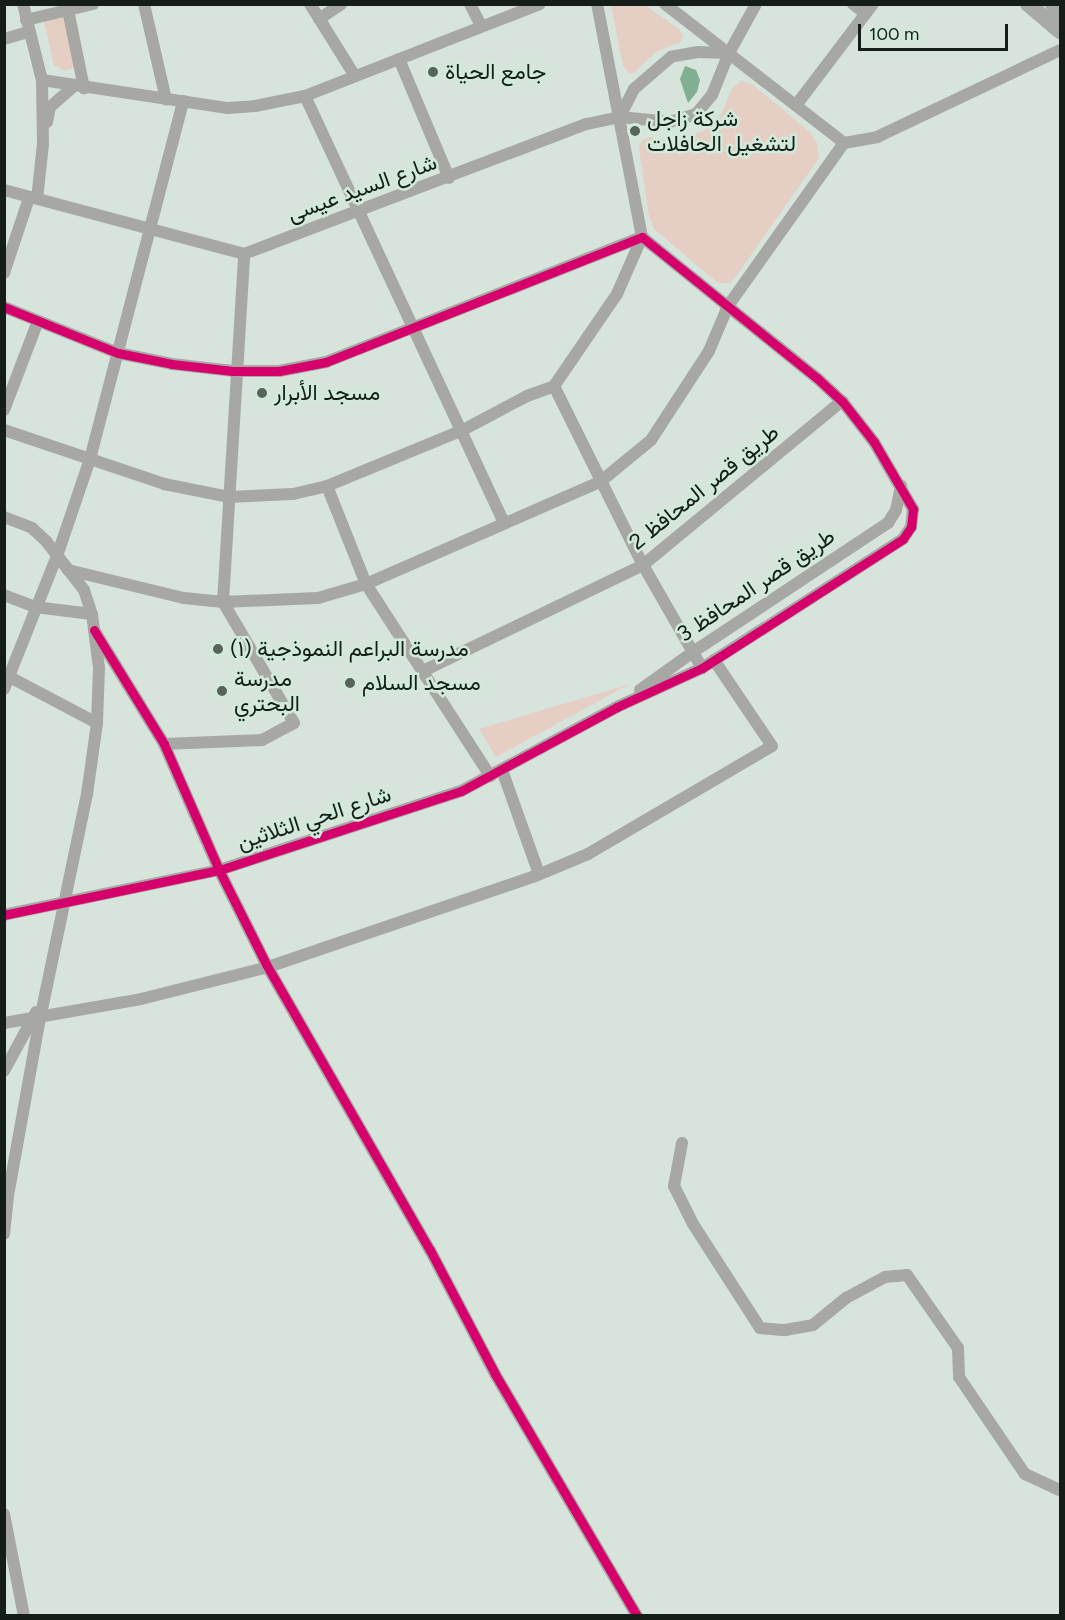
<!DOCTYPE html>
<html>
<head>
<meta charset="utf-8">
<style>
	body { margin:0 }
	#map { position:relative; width:1065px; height:1620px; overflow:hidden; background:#d7e4db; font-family:Figtree,Vazirmatn,sans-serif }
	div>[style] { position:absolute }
	.green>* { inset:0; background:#e5cec4 }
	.water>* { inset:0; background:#80af94 }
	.minor>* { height:12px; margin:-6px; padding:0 6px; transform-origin:6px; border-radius:6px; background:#a7a8a4 }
	.major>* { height:16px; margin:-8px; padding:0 8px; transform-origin:8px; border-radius:8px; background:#a7aaa5 }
	.cycleway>* { height:9px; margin:-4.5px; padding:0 4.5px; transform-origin:4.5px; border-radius:4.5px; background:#d6006c }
	.dots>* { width:16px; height:16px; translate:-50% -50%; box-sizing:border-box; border:3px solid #d1eada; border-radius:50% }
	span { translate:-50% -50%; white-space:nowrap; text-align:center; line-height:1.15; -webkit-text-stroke:5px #d1eada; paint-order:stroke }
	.poi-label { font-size:22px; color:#141d17 }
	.left { translate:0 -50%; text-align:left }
	.street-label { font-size:22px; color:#141d17 }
	.frame { position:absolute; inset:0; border:6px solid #141d17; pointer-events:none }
	.scale { position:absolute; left:858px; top:24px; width:150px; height:27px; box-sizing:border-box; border:3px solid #141d17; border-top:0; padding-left:8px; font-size:18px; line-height:21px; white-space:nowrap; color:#141d17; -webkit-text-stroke:4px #d1eada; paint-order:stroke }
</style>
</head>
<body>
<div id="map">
	<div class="green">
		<div style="clip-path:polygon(611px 5px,645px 5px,679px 29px,683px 36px,680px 42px,656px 52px,634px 73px,629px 73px,623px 66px)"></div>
		<div style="clip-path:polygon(67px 15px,76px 66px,66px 71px,54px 65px,44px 21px)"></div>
		<div style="clip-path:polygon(741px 81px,752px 84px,811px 133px,817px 143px,819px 158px,737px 275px,730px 283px,718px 283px,654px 229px,649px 216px,639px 148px,641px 141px,649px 137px,663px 140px,684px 139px,705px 130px,722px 113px,732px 88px)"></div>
		<div style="clip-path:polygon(630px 684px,496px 757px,479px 729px)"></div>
	</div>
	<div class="water">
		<div style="clip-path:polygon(685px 66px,696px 70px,700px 80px,697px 92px,688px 103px,680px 79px)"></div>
	</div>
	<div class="minor">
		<div style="left:23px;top:4px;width:78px;rotate:76deg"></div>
		<div style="left:42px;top:80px;width:64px;rotate:89.1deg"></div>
		<div style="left:43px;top:144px;width:55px;rotate:96.2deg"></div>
		<div style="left:144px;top:4px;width:98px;rotate:77deg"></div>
		<div style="left:310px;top:4px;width:85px;rotate:58deg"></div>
		<div style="left:470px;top:4px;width:25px;rotate:63deg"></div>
		<div style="left:665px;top:4px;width:227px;rotate:37.8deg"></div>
		<div style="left:844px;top:143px;width:34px;rotate:-10deg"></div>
		<div style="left:877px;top:137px;width:203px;rotate:-25.4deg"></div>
		<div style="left:853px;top:4px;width:16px;rotate:38deg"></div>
		<div style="left:68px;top:10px;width:80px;rotate:78.4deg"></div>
		<div style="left:319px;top:19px;width:27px;rotate:-34deg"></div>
		<div style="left:26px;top:20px;width:69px;rotate:-13.4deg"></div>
		<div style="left:4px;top:39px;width:26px;rotate:-16deg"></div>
		<div style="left:729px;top:53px;width:31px;rotate:-178deg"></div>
		<div style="left:698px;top:52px;width:27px;rotate:170deg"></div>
		<div style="left:671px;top:57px;width:49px;rotate:139.1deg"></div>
		<div style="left:634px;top:89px;width:31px;rotate:117deg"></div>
		<div style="left:620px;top:117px;width:50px;rotate:5.7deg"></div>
		<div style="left:670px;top:122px;width:27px;rotate:-17deg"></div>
		<div style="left:696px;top:114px;width:25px;rotate:-50deg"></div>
		<div style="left:712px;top:95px;width:45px;rotate:-68deg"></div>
		<div style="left:729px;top:53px;width:56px;rotate:-61.1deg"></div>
		<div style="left:399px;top:59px;width:129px;rotate:67.2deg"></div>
		<div style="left:42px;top:80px;width:188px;rotate:8.6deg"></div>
		<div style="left:228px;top:108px;width:27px;rotate:-4deg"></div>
		<div style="left:255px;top:106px;width:51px;rotate:-11.3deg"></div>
		<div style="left:305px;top:96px;width:252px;rotate:-21.4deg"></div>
		<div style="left:305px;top:96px;width:471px;rotate:65deg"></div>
		<div style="left:797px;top:104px;width:126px;rotate:-52.8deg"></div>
		<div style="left:47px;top:122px;width:15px;rotate:-79deg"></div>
		<div style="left:50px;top:107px;width:30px;rotate:-41deg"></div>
		<div style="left:4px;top:190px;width:248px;rotate:14.9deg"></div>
		<div style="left:244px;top:254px;width:367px;rotate:-20.8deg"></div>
		<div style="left:587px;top:124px;width:34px;rotate:-12deg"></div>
		<div style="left:4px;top:273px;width:79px;rotate:-71.6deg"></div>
		<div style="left:4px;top:307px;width:123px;rotate:22deg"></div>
		<div style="left:118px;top:353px;width:55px;rotate:11.5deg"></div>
		<div style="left:172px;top:364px;width:61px;rotate:6.5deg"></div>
		<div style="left:233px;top:371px;width:46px"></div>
		<div style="left:279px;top:371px;width:48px;rotate:-10.8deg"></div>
		<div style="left:326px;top:362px;width:340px;rotate:-21.6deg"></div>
		<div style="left:642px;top:237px;width:225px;rotate:38.9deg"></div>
		<div style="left:817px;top:378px;width:34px;rotate:43deg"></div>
		<div style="left:842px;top:401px;width:52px;rotate:52deg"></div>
		<div style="left:874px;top:442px;width:78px;rotate:59.8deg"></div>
		<div style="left:913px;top:509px;width:18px;rotate:96deg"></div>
		<div style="left:911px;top:527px;width:14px;rotate:124deg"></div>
		<div style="left:903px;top:539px;width:239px;rotate:147.3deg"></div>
		<div style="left:702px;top:668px;width:94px;rotate:155.4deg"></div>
		<div style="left:617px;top:707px;width:177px;rotate:151.7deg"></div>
		<div style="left:461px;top:791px;width:255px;rotate:161.9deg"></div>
		<div style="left:219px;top:870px;width:220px;rotate:168.2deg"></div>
		<div style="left:554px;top:386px;width:200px;rotate:63.6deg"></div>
		<div style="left:643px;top:565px;width:119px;rotate:60.2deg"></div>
		<div style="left:4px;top:410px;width:95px;rotate:-69.1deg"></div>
		<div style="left:4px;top:430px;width:169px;rotate:18.6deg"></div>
		<div style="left:164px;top:484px;width:66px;rotate:11.3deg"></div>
		<div style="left:229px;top:497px;width:64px;rotate:-2.7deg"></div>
		<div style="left:293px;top:494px;width:35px;rotate:-13deg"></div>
		<div style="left:327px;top:486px;width:147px;rotate:-22.4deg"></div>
		<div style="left:463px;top:430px;width:72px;rotate:-28deg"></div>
		<div style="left:527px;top:396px;width:29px;rotate:-20deg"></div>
		<div style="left:554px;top:386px;width:112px;rotate:-55.6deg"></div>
		<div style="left:617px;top:294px;width:62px;rotate:-66.3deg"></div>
		<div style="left:642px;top:237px;width:237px;rotate:-100.9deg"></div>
		<div style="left:327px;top:486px;width:105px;rotate:68.3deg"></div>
		<div style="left:366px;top:584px;width:229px;rotate:57.1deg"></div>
		<div style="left:4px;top:517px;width:30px;rotate:21deg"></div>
		<div style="left:32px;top:528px;width:19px;rotate:43deg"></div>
		<div style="left:46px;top:541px;width:62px;rotate:52.2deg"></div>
		<div style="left:84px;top:590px;width:25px;rotate:72deg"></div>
		<div style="left:92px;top:614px;width:54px;rotate:82.6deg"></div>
		<div style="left:99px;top:668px;width:55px;rotate:92.1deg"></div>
		<div style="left:97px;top:723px;width:72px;rotate:98deg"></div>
		<div style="left:87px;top:794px;width:240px;rotate:101.8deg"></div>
		<div style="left:38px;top:1029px;width:170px;rotate:100.2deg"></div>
		<div style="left:8px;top:1196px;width:38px;rotate:96deg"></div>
		<div style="left:68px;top:570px;width:119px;rotate:13.6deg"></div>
		<div style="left:184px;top:598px;width:39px;rotate:6deg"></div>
		<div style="left:223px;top:602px;width:95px;rotate:-2.4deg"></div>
		<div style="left:318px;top:598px;width:50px;rotate:-16.3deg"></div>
		<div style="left:366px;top:584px;width:255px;rotate:-23.6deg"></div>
		<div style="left:600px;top:482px;width:66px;rotate:-39.5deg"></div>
		<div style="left:651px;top:440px;width:106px;rotate:-56.9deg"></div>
		<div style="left:709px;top:351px;width:49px;rotate:-67.1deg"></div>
		<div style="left:728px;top:306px;width:200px;rotate:-54.6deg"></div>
		<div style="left:4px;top:595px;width:33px;rotate:21deg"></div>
		<div style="left:35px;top:607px;width:57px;rotate:7deg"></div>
		<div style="left:94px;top:630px;width:134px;rotate:58.4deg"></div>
		<div style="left:164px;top:744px;width:137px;rotate:66.4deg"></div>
		<div style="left:219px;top:870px;width:105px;rotate:63.4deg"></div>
		<div style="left:266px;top:964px;width:330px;rotate:60.2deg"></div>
		<div style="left:430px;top:1250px;width:140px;rotate:62.3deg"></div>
		<div style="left:495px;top:1374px;width:281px;rotate:59.6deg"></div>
		<div style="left:423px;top:671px;width:244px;rotate:-25.7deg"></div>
		<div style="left:643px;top:565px;width:258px;rotate:-39.5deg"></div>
		<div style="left:4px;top:674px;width:105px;rotate:27.8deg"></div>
		<div style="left:4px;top:689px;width:143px;rotate:-68.3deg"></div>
		<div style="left:57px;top:556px;width:102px;rotate:-71.2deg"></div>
		<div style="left:90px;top:459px;width:370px;rotate:-75.4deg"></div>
		<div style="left:640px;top:690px;width:65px;rotate:-35.6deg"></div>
		<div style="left:693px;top:652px;width:234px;rotate:-33.5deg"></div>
		<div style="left:888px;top:523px;width:15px;rotate:-58deg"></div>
		<div style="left:896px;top:510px;width:25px;rotate:-78deg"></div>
		<div style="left:164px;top:744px;width:98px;rotate:-2.3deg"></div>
		<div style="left:262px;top:740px;width:36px;rotate:-28deg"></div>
		<div style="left:294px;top:723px;width:140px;rotate:-120.4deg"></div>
		<div style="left:223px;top:602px;width:349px;rotate:-86.5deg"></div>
		<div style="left:502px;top:770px;width:110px;rotate:70.4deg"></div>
		<div style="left:4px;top:1023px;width:139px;rotate:-9.9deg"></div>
		<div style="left:141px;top:999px;width:131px;rotate:-14.1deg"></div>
		<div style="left:268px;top:967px;width:280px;rotate:-18.8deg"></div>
		<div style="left:533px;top:877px;width:60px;rotate:-22.7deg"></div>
		<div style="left:588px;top:854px;width:213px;rotate:-30.4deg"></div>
		<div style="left:772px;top:746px;width:104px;rotate:-124deg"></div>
		<div style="left:4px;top:1071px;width:67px;rotate:-61.5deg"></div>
		<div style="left:682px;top:1143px;width:44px;rotate:100.5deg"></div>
		<div style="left:674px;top:1186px;width:42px;rotate:63.4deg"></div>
		<div style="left:693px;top:1224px;width:124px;rotate:57.2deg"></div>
		<div style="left:760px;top:1328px;width:25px;rotate:5deg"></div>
		<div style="left:785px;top:1330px;width:28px;rotate:-10deg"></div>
		<div style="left:813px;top:1325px;width:43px;rotate:-39.3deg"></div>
		<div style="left:846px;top:1298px;width:27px;rotate:-28deg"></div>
		<div style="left:870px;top:1285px;width:17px;rotate:-28deg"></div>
		<div style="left:885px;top:1277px;width:22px;rotate:-5deg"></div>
		<div style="left:907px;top:1275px;width:89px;rotate:55.1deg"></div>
		<div style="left:958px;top:1348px;width:29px;rotate:88deg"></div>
		<div style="left:959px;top:1377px;width:117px;rotate:55.8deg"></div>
		<div style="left:1025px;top:1474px;width:38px;rotate:25deg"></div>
		<div style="left:4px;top:1514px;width:104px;rotate:78.9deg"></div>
	</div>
	<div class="major">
		<div style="left:1028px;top:4px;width:42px;rotate:40.2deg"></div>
		<div style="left:1053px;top:4px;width:11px;rotate:49deg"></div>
	</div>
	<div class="cycleway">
		<div style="left:4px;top:307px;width:123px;rotate:22deg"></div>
		<div style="left:118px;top:353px;width:55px;rotate:11.5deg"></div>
		<div style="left:172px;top:364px;width:61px;rotate:6.5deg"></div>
		<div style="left:233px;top:371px;width:46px"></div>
		<div style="left:279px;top:371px;width:48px;rotate:-10.8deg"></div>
		<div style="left:326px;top:362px;width:340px;rotate:-21.6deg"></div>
		<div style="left:642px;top:237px;width:225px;rotate:38.9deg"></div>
		<div style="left:817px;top:378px;width:34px;rotate:43deg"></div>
		<div style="left:842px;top:401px;width:52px;rotate:52deg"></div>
		<div style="left:874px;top:442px;width:78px;rotate:59.8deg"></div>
		<div style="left:913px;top:509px;width:18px;rotate:96deg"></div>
		<div style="left:911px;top:527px;width:14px;rotate:124deg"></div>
		<div style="left:903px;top:539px;width:239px;rotate:147.3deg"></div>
		<div style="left:702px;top:668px;width:94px;rotate:155.4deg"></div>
		<div style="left:617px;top:707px;width:177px;rotate:151.7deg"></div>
		<div style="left:461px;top:791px;width:255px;rotate:161.9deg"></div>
		<div style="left:219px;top:870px;width:220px;rotate:168.2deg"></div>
		<div style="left:94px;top:630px;width:134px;rotate:58.4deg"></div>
		<div style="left:164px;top:744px;width:137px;rotate:66.4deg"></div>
		<div style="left:219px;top:870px;width:105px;rotate:63.4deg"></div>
		<div style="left:266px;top:964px;width:330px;rotate:60.2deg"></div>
		<div style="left:430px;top:1250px;width:140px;rotate:62.3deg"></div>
		<div style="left:495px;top:1374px;width:281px;rotate:59.6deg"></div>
	</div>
	<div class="dots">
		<div style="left:433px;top:72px;background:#58635c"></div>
		<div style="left:635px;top:131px;background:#58635c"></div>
		<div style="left:262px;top:393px;background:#58635c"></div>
		<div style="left:218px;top:649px;background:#58635c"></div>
		<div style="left:350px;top:683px;background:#58635c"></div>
		<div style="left:222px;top:691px;background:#58635c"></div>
	</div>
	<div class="poi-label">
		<span class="left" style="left:445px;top:72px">جامع الحياة</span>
		<span class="left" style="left:647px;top:131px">شركة زاجل<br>لتشغيل الحافلات</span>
		<span class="left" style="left:274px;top:393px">مسجد الأبرار</span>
		<span class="left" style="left:230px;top:649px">مدرسة البراعم النموذجية (١)</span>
		<span class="left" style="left:234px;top:691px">مدرسة<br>البحتري</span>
		<span class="left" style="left:362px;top:683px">مسجد السلام</span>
	</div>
	<div class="street-label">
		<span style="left:362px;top:188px;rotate:-20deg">شارع السيد عيسى</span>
		<span style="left:704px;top:487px;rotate:-39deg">طريق قصر المحافظ 2</span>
		<span style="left:756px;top:585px;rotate:-34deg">طريق قصر المحافظ 3</span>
		<span style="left:314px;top:818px;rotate:-18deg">شارع الحي الثلاثين</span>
	</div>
	<div class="frame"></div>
	<div class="scale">100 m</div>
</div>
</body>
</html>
